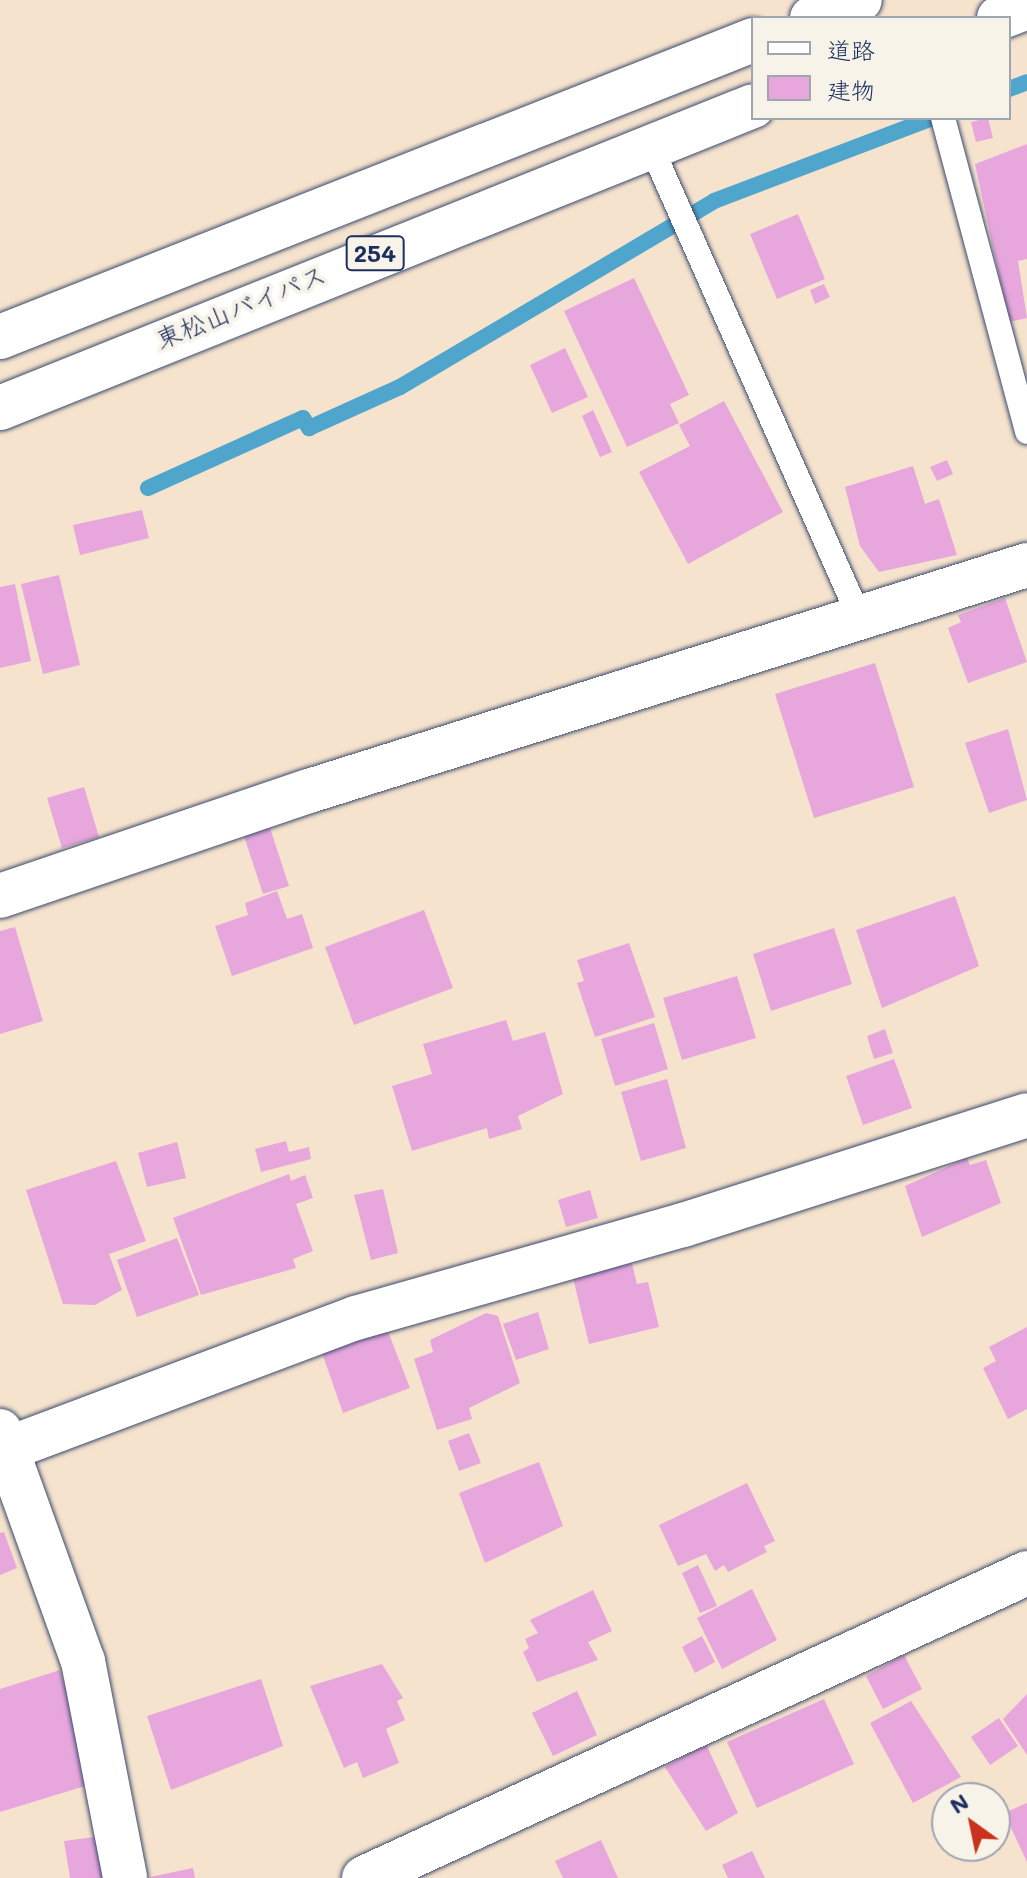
<!DOCTYPE html>
<html>
<head>
<meta charset="utf-8">
<style>
	body { margin:0 }
	#map { position:relative; width:1027px; height:1878px; overflow:hidden; background:#f5e3cd; font-family:Mali,"Klee One",sans-serif }
	div>[style] { position:absolute }
	.stream>* { height:16px; margin:-8px; padding:0 8px; transform-origin:8px; border-radius:8px; background:#4fa5cb }
	.building>* { inset:0; background:#e7a7dd }
	.roads { filter:drop-shadow(0 0 2px #3c4a6f) drop-shadow(0 0 2px #3c4a6f) }
	.service>* { height:24px; margin:-12px; padding:0 12px; transform-origin:12px; border-radius:12px; background:#fff }
	.minor>* { height:44px; margin:-22px; padding:0 22px; transform-origin:22px; border-radius:22px; background:#fff }
	.trunk>* { height:44px; margin:-22px; padding:0 22px; transform-origin:22px; border-radius:22px; background:#fff }
	span { translate:-50% -50%; white-space:nowrap; text-align:center; line-height:1.15; -webkit-text-stroke:8px #f7f3e8; paint-order:stroke }
	.shield-label span { padding:2px 6px; background:#f7f3e8; border:2px solid; border-radius:6px; -webkit-text-stroke-width:0 }
	.shield-label { font-size:24px; color:#1b2f5e; font-weight:700 }
	.street-label { font-size:26px; color:#1b2f5e }
	.legend { position:absolute; left:751px; top:16px; width:260px; height:104px; box-sizing:border-box; background:#f7f3e8; border:2px solid #9fa5b1; margin:0; padding:10px 14px; list-style:none; font-size:24px; color:#1b2f5e }
	.legend li { display:flex; align-items:center; gap:16px; height:40px }
	.legend b { width:40px; border:2px solid #9fa5b1 }
	.north { position:absolute; left:931px; top:1782px; width:80px; height:80px; box-sizing:border-box; background:#f7f3e8; border:2px solid #9fa5b1; border-radius:50%; rotate:327deg; font-size:22px; font-weight:700; line-height:32px; text-align:center; color:#1b2f5e }
	.north::after { content:''; display:block; margin:auto; width:28px; height:36px; background:#c8321e; clip-path:polygon(50% 0,100% 100%,50% 72%,0 100%) }
</style>
</head>
<body>
<div id="map">
	<div class="stream">
		<div style="left:1009px;top:89px;width:19px;rotate:-21deg"></div>
		<div style="left:148px;top:488px;width:170px;rotate:-24.3deg"></div>
		<div style="left:303px;top:418px;width:12px;rotate:59deg"></div>
		<div style="left:309px;top:428px;width:100px;rotate:-24.3deg"></div>
		<div style="left:400px;top:387px;width:365px;rotate:-30.6deg"></div>
		<div style="left:714px;top:201px;width:233px;rotate:-20.8deg"></div>
	</div>
	<div class="building">
		<div style="clip-path:polygon(988px 118px,993px 138px,976px 142px,971px 122px)"></div>
		<div style="clip-path:polygon(1027px 144px,1027px 259px,1018px 261px,1027px 318px,1009px 322px,975px 164px)"></div>
		<div style="clip-path:polygon(798px 214px,825px 279px,777px 299px,750px 234px)"></div>
		<div style="clip-path:polygon(634px 278px,689px 395px,670px 404px,679px 423px,627px 447px,564px 311px)"></div>
		<div style="clip-path:polygon(824px 284px,830px 297px,815px 304px,810px 290px)"></div>
		<div style="clip-path:polygon(565px 348px,588px 397px,552px 413px,530px 365px)"></div>
		<div style="clip-path:polygon(724px 401px,783px 512px,688px 564px,639px 472px,690px 446px,679px 425px)"></div>
		<div style="clip-path:polygon(593px 410px,612px 452px,600px 457px,582px 416px)"></div>
		<div style="clip-path:polygon(947px 460px,953px 474px,937px 481px,930px 467px)"></div>
		<div style="clip-path:polygon(913px 466px,925px 504px,939px 499px,957px 555px,879px 572px,860px 546px,845px 487px)"></div>
		<div style="clip-path:polygon(142px 510px,149px 538px,80px 555px,73px 525px)"></div>
		<div style="clip-path:polygon(59px 575px,80px 665px,43px 674px,21px 584px)"></div>
		<div style="clip-path:polygon(15px 584px,31px 661px,0 668px,0 587px)"></div>
		<div style="clip-path:polygon(1005px 598px,1027px 662px,968px 683px,948px 628px,961px 622px,958px 615px)"></div>
		<div style="clip-path:polygon(875px 663px,914px 787px,814px 818px,775px 694px)"></div>
		<div style="clip-path:polygon(1008px 729px,1027px 800px,989px 813px,965px 743px)"></div>
		<div style="clip-path:polygon(84px 787px,99px 837px,62px 848px,47px 798px)"></div>
		<div style="clip-path:polygon(270px 828px,289px 886px,263px 894px,244px 836px)"></div>
		<div style="clip-path:polygon(277px 891px,287px 919px,302px 914px,313px 948px,232px 976px,215px 926px,248px 915px,245px 903px)"></div>
		<div style="clip-path:polygon(955px 896px,979px 966px,882px 1008px,856px 930px)"></div>
		<div style="clip-path:polygon(424px 910px,453px 988px,354px 1025px,325px 947px)"></div>
		<div style="clip-path:polygon(15px 927px,43px 1021px,0 1034px,0 931px)"></div>
		<div style="clip-path:polygon(834px 928px,852px 984px,771px 1011px,753px 954px)"></div>
		<div style="clip-path:polygon(629px 943px,655px 1017px,595px 1037px,577px 983px,584px 981px,577px 960px)"></div>
		<div style="clip-path:polygon(737px 976px,756px 1038px,682px 1060px,663px 998px)"></div>
		<div style="clip-path:polygon(506px 1020px,513px 1041px,545px 1032px,563px 1094px,518px 1116px,522px 1129px,489px 1139px,487px 1128px,412px 1151px,392px 1086px,432px 1074px,423px 1044px)"></div>
		<div style="clip-path:polygon(654px 1023px,668px 1069px,615px 1086px,601px 1039px)"></div>
		<div style="clip-path:polygon(885px 1029px,893px 1053px,874px 1059px,867px 1036px)"></div>
		<div style="clip-path:polygon(894px 1059px,912px 1108px,863px 1125px,846px 1076px)"></div>
		<div style="clip-path:polygon(667px 1079px,686px 1148px,641px 1161px,621px 1092px)"></div>
		<div style="clip-path:polygon(286px 1141px,289px 1152px,309px 1147px,311px 1159px,261px 1172px,255px 1149px)"></div>
		<div style="clip-path:polygon(177px 1142px,186px 1178px,147px 1187px,138px 1153px)"></div>
		<div style="clip-path:polygon(967px 1158px,970px 1165px,986px 1160px,1001px 1203px,922px 1237px,905px 1186px)"></div>
		<div style="clip-path:polygon(116px 1161px,146px 1241px,109px 1254px,122px 1290px,95px 1305px,63px 1304px,26px 1190px)"></div>
		<div style="clip-path:polygon(289px 1174px,291px 1181px,305px 1175px,313px 1198px,296px 1204px,313px 1251px,293px 1259px,296px 1268px,201px 1295px,173px 1218px)"></div>
		<div style="clip-path:polygon(383px 1189px,398px 1253px,371px 1260px,354px 1195px)"></div>
		<div style="clip-path:polygon(590px 1190px,598px 1218px,566px 1227px,558px 1200px)"></div>
		<div style="clip-path:polygon(177px 1238px,199px 1295px,137px 1317px,117px 1260px)"></div>
		<div style="clip-path:polygon(632px 1263px,637px 1284px,648px 1282px,659px 1327px,589px 1344px,573px 1278px)"></div>
		<div style="clip-path:polygon(538px 1312px,549px 1349px,516px 1360px,503px 1324px)"></div>
		<div style="clip-path:polygon(486px 1313px,498px 1316px,520px 1383px,469px 1408px,472px 1419px,437px 1430px,414px 1359px,433px 1352px,430px 1340px)"></div>
		<div style="clip-path:polygon(1027px 1327px,1027px 1409px,1008px 1419px,983px 1368px,996px 1361px,989px 1347px)"></div>
		<div style="clip-path:polygon(387px 1329px,410px 1388px,343px 1413px,322px 1353px)"></div>
		<div style="clip-path:polygon(469px 1433px,481px 1463px,459px 1471px,448px 1441px)"></div>
		<div style="clip-path:polygon(539px 1462px,563px 1526px,485px 1563px,459px 1493px)"></div>
		<div style="clip-path:polygon(747px 1483px,775px 1541px,764px 1546px,767px 1552px,728px 1572px,724px 1565px,715px 1571px,706px 1554px,678px 1566px,659px 1525px)"></div>
		<div style="clip-path:polygon(4px 1532px,17px 1568px,0 1575px,0 1533px)"></div>
		<div style="clip-path:polygon(698px 1565px,717px 1606px,700px 1613px,682px 1573px)"></div>
		<div style="clip-path:polygon(752px 1589px,777px 1640px,722px 1669px,697px 1618px)"></div>
		<div style="clip-path:polygon(593px 1590px,612px 1631px,588px 1642px,598px 1660px,537px 1682px,523px 1652px,529px 1648px,525px 1639px,538px 1633px,530px 1620px)"></div>
		<div style="clip-path:polygon(702px 1636px,715px 1662px,695px 1673px,682px 1647px)"></div>
		<div style="clip-path:polygon(904px 1655px,922px 1689px,883px 1709px,866px 1676px)"></div>
		<div style="clip-path:polygon(382px 1664px,403px 1698px,397px 1701px,405px 1720px,386px 1729px,399px 1763px,363px 1778px,357px 1762px,344px 1768px,310px 1686px)"></div>
		<div style="clip-path:polygon(60px 1670px,95px 1783px,0 1812px,0 1689px)"></div>
		<div style="clip-path:polygon(261px 1679px,283px 1746px,171px 1790px,147px 1716px)"></div>
		<div style="clip-path:polygon(577px 1691px,597px 1735px,553px 1756px,532px 1713px)"></div>
		<div style="clip-path:polygon(1027px 1694px,1027px 1755px,1003px 1719px)"></div>
		<div style="clip-path:polygon(824px 1699px,854px 1764px,757px 1808px,727px 1742px)"></div>
		<div style="clip-path:polygon(911px 1701px,961px 1777px,913px 1803px,870px 1723px)"></div>
		<div style="clip-path:polygon(999px 1718px,1018px 1746px,990px 1765px,971px 1737px)"></div>
		<div style="clip-path:polygon(706px 1744px,738px 1813px,706px 1831px,665px 1767px)"></div>
		<div style="clip-path:polygon(1027px 1803px,1027px 1862px,1004px 1813px)"></div>
		<div style="clip-path:polygon(102px 1836px,108px 1878px,70px 1878px,64px 1841px)"></div>
		<div style="clip-path:polygon(601px 1840px,618px 1878px,563px 1878px,555px 1861px)"></div>
		<div style="clip-path:polygon(752px 1851px,765px 1878px,728px 1878px,722px 1865px)"></div>
		<div style="clip-path:polygon(193px 1868px,195px 1878px,150px 1878px,150px 1877px)"></div>
	</div>
	<div class="roads">
		<div class="service">
			<div style="left:943px;top:118px;width:325px;rotate:75deg"></div>
			<div style="left:649px;top:142px;width:516px;rotate:66.12deg"></div>
		</div>
		<div class="minor">
			<div style="left:0;top:896px;width:326px;rotate:-18.8deg"></div>
			<div style="left:309px;top:791px;width:753px;rotate:-17.47deg"></div>
			<div style="left:0;top:1431px;width:245px;rotate:70.2deg"></div>
			<div style="left:83px;top:1661px;width:221px;rotate:79deg"></div>
			<div style="left:7px;top:1449px;width:373px;rotate:-20.6deg"></div>
			<div style="left:356px;top:1318px;width:340px;rotate:-15.9deg"></div>
			<div style="left:683px;top:1225px;width:361px;rotate:-17.7deg"></div>
			<div style="left:364px;top:1878px;width:730px;rotate:-24.7deg"></div>
		</div>
		<div class="trunk">
			<div style="left:812px;top:18px;width:51px;rotate:-20.6deg"></div>
			<div style="left:999px;top:18px;width:30px;rotate:-21deg"></div>
			<div style="left:0;top:337px;width:809px;rotate:-21.53deg"></div>
			<div style="left:0;top:408px;width:811px;rotate:-21.85deg"></div>
		</div>
	</div>
	<div class="shield-label">
		<span style="left:375px;top:253px">254</span>
	</div>
	<div class="street-label">
		<span style="left:241px;top:307px;rotate:-22deg">東松山バイパス</span>
	</div>
	<ul class="legend">
	<li><b style="height:10px;background:#fff"></b>道路</li>
	<li><b style="height:22px;background:#e7a7dd"></b>建物</li>
	</ul>
	<div class="north">N</div>
</div>
</body>
</html>
